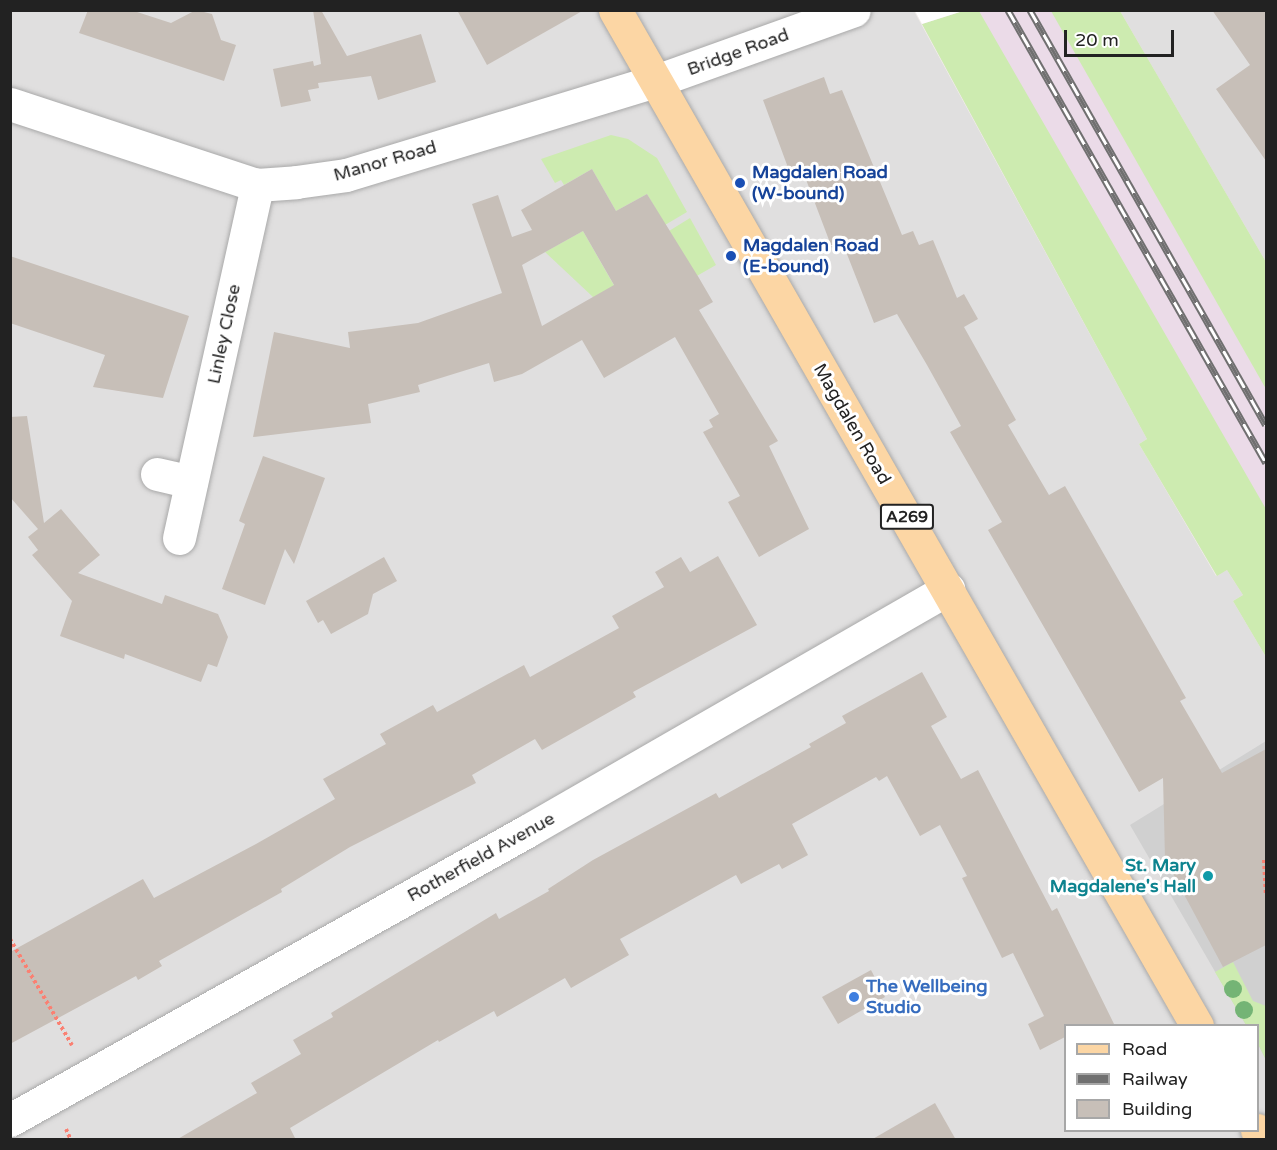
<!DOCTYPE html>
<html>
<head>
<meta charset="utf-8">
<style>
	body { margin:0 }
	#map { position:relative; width:1277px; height:1150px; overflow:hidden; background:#f2efe9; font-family:"Varela Round",sans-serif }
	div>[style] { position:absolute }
	.residential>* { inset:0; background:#e0dfdf }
	.industrial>* { inset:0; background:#ebdbe8 }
	.religious>* { inset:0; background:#d0d0d0 }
	.grass>* { inset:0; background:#cdebb0 }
	.pier>* { inset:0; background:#fff }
	.building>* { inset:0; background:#c7bfb8 }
	.path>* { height:4px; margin-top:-2px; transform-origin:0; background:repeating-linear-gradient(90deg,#fa8072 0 3px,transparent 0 6px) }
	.roads { filter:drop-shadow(0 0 2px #a9a9a9) drop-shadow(0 0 2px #a9a9a9) }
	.minor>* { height:33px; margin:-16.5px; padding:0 16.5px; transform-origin:16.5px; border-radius:16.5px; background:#fff }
	.major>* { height:33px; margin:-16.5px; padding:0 16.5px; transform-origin:16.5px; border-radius:16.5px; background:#fcd6a4 }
	.rail>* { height:7px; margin-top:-3.5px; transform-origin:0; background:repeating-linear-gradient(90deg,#fff 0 14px,#707070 0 28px); box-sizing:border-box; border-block:2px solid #707070 }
	.trees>* { width:18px; height:18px; margin:-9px; border-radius:50%; background:#74b475 }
	.dots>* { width:16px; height:16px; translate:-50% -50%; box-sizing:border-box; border:3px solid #fff; border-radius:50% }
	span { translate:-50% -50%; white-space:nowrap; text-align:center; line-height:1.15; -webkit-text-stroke:6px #fff; paint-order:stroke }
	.shield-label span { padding:2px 4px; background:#fff; border:2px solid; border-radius:4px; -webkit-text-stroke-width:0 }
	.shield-label { font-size:16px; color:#222; font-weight:700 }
	.street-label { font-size:18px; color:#222 }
	.transit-label { font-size:18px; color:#164399; font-weight:700 }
	.left { translate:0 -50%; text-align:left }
	.culture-label { font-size:18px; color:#0d838f; font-weight:700 }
	.right { translate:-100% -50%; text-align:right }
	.shop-label { font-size:18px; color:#366cbe; font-weight:700 }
	.frame { position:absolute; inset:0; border:12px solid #222; pointer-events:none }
	.legend { position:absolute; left:1064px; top:1024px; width:195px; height:108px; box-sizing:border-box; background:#fff; border:2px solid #a7a7a7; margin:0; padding:8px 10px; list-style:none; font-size:18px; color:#222 }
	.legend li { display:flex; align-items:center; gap:12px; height:30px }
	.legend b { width:30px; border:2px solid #a7a7a7 }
	.scale { position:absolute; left:1064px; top:30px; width:110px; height:27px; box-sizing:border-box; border:3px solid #222; border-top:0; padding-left:8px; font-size:18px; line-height:21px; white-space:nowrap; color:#222; -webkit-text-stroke:4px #fff; paint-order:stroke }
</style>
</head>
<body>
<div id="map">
	<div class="residential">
		<div style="clip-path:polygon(evenodd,10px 11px,914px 11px,1147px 439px,1139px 444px,1216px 576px,1227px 570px,1243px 595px,1233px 601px,1266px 657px,1266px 1139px,11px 1139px,10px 11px,1066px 1026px,1258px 1026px,1258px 1130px,1066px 1130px,1066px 1026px)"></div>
		<div style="clip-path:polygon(1120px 11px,1266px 11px,1266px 262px,1203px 154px)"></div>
	</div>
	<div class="industrial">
		<div style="clip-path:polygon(915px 11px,1120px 11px,1266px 262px,1266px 657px,1233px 601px,1243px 595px,1227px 570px,1217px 576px,1155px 471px,1147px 439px)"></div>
	</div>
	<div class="religious">
		<div style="clip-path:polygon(1266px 741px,1266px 1060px,1258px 1044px,1258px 1026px,1246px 1025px,1130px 825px)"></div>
	</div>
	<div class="grass">
		<div style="clip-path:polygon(963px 11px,979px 11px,1266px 509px,1266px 657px,1233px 601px,1243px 595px,1227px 570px,1217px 576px,1139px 444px,1147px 439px,922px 24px)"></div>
		<div style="clip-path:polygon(1051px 11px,1120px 11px,1266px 262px,1266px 389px)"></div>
		<div style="clip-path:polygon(611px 135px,628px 139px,657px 158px,687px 212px,665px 225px,647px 194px,616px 211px,592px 169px,564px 185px,561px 180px,555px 183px,541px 159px)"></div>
		<div style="clip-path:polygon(690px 218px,716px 265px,695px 277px,669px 231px)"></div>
		<div style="clip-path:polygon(583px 231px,628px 310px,609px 325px,593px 297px,545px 252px)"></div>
		<div style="clip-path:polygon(1233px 962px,1253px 1001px,1266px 1006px,1266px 1060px,1258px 1044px,1258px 1026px,1246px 1025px,1215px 972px)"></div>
	</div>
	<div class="pier">
		<div style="clip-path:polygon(915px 11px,914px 11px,963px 11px,922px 24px)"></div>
	</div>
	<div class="building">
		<div style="clip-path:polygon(88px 10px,131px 10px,171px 23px,196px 10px,212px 14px,221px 40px,236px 45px,224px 81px,79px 33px)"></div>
		<div style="clip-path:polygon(313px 10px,321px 10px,347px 56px,421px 34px,436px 82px,378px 100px,371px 76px,318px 83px,319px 88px,308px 90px,311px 101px,281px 107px,273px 69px,313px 61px,314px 66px,321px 64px)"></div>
		<div style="clip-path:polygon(457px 10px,584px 10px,487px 65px)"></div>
		<div style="clip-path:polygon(1212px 10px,1266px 10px,1266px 161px,1216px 89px,1250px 65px)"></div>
		<div style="clip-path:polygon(824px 77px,830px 94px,842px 90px,902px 235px,913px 231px,919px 245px,933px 240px,957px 298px,964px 294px,978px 319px,964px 327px,1016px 420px,1008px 425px,1049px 495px,1065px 486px,1186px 698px,1180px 701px,1222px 773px,1266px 749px,1266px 945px,1223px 967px,1165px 859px,1163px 778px,1139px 792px,988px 530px,1002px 522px,950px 432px,961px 426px,927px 365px,897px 314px,874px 323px,843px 244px,832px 248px,802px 169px,790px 173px,763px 100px)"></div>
		<div style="clip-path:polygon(evenodd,592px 169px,616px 211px,647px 194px,699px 278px,713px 302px,699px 310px,778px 441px,769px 446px,809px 529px,759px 557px,728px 502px,740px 496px,703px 432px,713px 427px,709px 420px,719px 414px,675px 337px,604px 378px,582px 340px,522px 374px,494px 382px,489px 363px,418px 385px,420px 392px,368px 404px,371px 423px,253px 437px,274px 332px,350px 348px,348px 332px,418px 323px,502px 293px,472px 204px,498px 195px,512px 237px,532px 230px,521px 210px,592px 169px,583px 231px,614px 285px,542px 326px,522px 265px,583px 231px)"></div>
		<div style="clip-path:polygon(10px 256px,189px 316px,163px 398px,93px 387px,105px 355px,10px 323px)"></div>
		<div style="clip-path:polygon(27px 416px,44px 523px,61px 509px,100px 555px,78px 573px,162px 604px,165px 595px,218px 614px,228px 637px,217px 667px,208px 664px,201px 682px,125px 654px,124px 659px,60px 636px,72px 601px,32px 555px,38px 550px,28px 537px,38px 529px,10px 497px,10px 417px)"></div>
		<div style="clip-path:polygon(263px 456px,325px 478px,294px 564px,285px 549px,265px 605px,222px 589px,245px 524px,239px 521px)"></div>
		<div style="clip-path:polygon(718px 556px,757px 625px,633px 692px,636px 697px,542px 750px,535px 739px,472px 775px,476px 783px,350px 847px,281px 889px,282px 892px,159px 961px,162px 966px,138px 980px,136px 976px,10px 1044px,10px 952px,143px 879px,154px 898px,256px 844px,335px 799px,323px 779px,386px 744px,380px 734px,433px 705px,437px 712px,524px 665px,530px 677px,619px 628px,612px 616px,664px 587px,655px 572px,681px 557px,690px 572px)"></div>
		<div style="clip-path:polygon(384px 557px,397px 581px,373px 594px,368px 614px,331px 634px,323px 620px,318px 623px,306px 601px)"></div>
		<div style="clip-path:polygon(922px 672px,947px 717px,931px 726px,961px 779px,978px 770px,1052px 911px,1057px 908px,1115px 1026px,1065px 1026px,1065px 1037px,1040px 1050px,1028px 1024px,1044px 1016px,1013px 953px,1002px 958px,962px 878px,967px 876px,940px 825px,920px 836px,887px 776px,879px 781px,876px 777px,792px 824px,808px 855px,782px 869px,779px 864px,741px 884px,736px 875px,620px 939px,629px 955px,571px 988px,565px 978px,497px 1017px,494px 1011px,439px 1042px,438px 1040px,290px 1128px,296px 1140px,176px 1140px,257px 1093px,251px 1083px,301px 1054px,293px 1040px,333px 1017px,331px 1013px,496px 913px,499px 919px,549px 891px,548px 889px,593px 860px,716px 793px,719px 798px,811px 747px,809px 744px,846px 723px,842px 716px)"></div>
		<div style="clip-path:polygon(871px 970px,885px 997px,838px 1024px,822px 997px)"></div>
		<div style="clip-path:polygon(935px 1103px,956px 1140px,871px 1140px)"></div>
	</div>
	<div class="path">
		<div style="left:1264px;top:860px;width:33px;rotate:87deg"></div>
		<div style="left:10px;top:939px;width:123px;rotate:59.7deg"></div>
		<div style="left:66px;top:1129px;width:12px;rotate:66deg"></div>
	</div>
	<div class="roads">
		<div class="minor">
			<div style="left:10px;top:104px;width:260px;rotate:18.2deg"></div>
			<div style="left:257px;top:185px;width:39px;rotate:-4deg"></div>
			<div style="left:296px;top:182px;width:50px;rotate:-8deg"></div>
			<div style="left:346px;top:175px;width:324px;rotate:-16.9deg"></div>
			<div style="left:656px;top:81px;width:210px;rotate:-19.7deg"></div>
			<div style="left:157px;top:474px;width:35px;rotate:13deg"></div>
			<div style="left:179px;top:538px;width:362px;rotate:-77.5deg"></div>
			<div style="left:10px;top:1120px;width:592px;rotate:-29.2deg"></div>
			<div style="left:527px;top:831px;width:486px;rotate:-29.9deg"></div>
		</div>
		<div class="major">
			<div style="left:615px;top:10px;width:1171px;rotate:60.19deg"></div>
			<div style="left:1257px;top:1130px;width:11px;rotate:63deg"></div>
		</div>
	</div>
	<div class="rail">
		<div style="left:1008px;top:10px;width:521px;rotate:60.34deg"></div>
		<div style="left:1030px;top:10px;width:477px;rotate:60.4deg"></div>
	</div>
	<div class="trees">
		<div style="left:1233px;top:989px"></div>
		<div style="left:1244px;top:1010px"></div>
	</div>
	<div class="dots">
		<div style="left:740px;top:183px;background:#1a4fb4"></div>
		<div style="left:731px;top:256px;background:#1a4fb4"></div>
		<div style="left:1208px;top:876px;background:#0f9aa8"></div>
		<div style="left:854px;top:997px;background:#3f7fe0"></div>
	</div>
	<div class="shield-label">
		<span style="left:907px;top:517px">A269</span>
	</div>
	<div class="street-label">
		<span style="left:738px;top:52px;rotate:-20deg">Bridge Road</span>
		<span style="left:385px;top:161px;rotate:-16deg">Manor Road</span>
		<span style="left:224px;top:334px;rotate:-78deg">Linley Close</span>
		<span style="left:852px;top:424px;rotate:60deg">Magdalen Road</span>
		<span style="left:481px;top:857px;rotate:-29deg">Rotherfield Avenue</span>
	</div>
	<div class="transit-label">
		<span class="left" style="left:752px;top:183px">Magdalen Road<br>(W-bound)</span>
		<span class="left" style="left:743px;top:256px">Magdalen Road<br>(E-bound)</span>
	</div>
	<div class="culture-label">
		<span class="right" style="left:1196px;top:876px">St. Mary<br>Magdalene's Hall</span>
	</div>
	<div class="shop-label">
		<span class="left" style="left:866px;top:997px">The Wellbeing<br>Studio</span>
	</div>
	<div class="frame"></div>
	<ul class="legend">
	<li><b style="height:8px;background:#fcd6a4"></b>Road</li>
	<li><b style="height:8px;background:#707070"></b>Railway</li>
	<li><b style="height:16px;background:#c7bfb8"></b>Building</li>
	</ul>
	<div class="scale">20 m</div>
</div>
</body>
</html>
